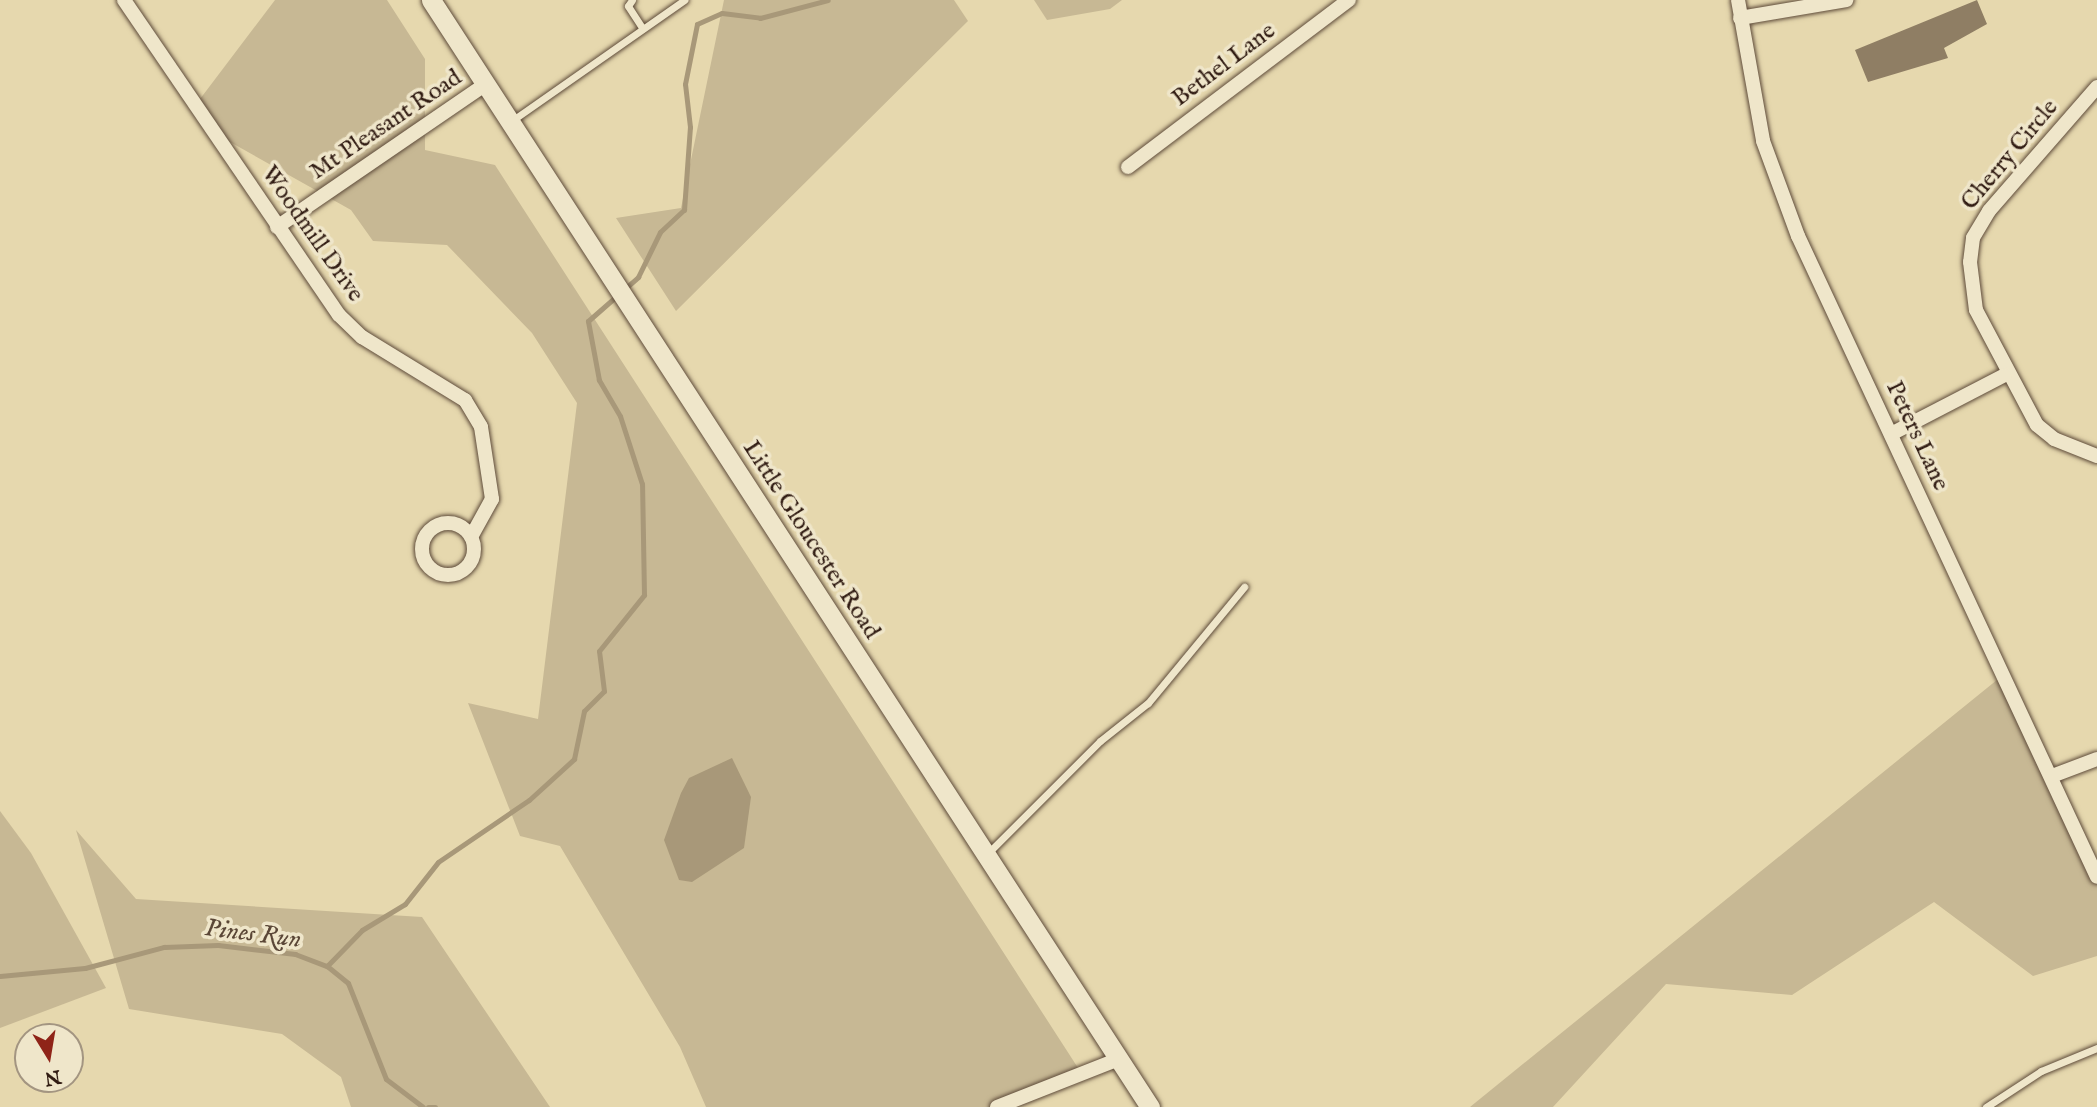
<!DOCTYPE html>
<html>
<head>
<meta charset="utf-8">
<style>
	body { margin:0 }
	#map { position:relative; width:2097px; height:1107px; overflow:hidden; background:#e6d8ae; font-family:"IM FELL English",serif }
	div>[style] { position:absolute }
	.green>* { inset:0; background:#c7b894 }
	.water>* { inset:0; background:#a89879 }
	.stream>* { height:5px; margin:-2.5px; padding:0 2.5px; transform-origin:2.5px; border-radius:2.5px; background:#a89879 }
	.building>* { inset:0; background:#8f7e64 }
	.roads { filter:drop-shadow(0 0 2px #5e4b3a) drop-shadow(0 0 2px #5e4b3a) }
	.lane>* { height:7px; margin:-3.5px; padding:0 3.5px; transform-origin:3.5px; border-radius:3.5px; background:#efe6ca }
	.street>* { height:14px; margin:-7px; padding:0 7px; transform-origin:7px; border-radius:7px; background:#efe6ca }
	.street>.ring { margin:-7px; padding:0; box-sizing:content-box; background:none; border:14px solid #efe6ca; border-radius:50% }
	.secondary>* { height:19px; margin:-9.5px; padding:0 9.5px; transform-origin:9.5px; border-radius:9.5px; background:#efe6ca }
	span { translate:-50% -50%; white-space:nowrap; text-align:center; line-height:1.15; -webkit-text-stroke:7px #efe6ca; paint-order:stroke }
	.street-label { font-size:24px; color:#311c13 }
	.water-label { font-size:26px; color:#5b4737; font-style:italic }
	.north { position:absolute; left:14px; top:1023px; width:70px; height:70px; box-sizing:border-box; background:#efe6ca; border:2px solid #a39581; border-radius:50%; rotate:169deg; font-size:19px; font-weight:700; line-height:28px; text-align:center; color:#311c13 }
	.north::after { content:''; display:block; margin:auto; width:24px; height:32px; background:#8f2418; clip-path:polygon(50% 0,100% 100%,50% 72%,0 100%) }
</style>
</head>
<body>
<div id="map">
	<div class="green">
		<div style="clip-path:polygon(275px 0,387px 0,425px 59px,425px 150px,495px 165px,1080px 1071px,1003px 1107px,706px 1107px,680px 1047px,560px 846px,520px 836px,468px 703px,538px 719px,577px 403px,532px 333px,447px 245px,373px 241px,351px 210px,214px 133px,194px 107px)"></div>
		<div style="clip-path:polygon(724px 0,954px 0,968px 21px,676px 311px,616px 218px,681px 208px)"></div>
		<div style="clip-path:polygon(1034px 0,1122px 0,1110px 9px,1047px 20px)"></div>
		<div style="clip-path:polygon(2008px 671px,2097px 873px,2097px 956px,2033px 976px,1934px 902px,1792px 995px,1666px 984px,1553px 1107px,1470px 1107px)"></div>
		<div style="clip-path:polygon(0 811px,31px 853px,106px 988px,0 1028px)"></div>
		<div style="clip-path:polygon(76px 830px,136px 899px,422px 917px,550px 1107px,351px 1107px,341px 1077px,282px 1034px,129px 1009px)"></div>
	</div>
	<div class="water">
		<div style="clip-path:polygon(732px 758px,751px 797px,744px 848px,692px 882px,679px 880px,664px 840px,681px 793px,689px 778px)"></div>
	</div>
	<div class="stream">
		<div style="left:327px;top:966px;width:50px;rotate:-45.8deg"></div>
		<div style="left:362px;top:930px;width:50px;rotate:-31.2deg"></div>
		<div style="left:405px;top:904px;width:53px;rotate:-51.8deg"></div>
		<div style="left:438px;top:862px;width:110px;rotate:-34.3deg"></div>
		<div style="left:529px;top:800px;width:61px;rotate:-42.3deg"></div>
		<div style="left:574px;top:759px;width:49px;rotate:-78.2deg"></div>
		<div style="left:584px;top:711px;width:28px;rotate:-45deg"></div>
		<div style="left:604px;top:691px;width:40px;rotate:-97.1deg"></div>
		<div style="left:599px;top:651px;width:72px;rotate:-51.2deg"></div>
		<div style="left:644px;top:595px;width:111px;rotate:-91deg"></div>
		<div style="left:642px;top:484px;width:71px;rotate:-107.9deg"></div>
		<div style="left:620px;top:416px;width:42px;rotate:-120.3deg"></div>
		<div style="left:599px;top:380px;width:60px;rotate:-100.6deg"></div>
		<div style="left:588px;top:321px;width:67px;rotate:-41.3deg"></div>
		<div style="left:638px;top:277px;width:50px;rotate:-63.9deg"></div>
		<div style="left:660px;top:232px;width:33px;rotate:-43deg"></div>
		<div style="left:684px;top:210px;width:83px;rotate:-85.9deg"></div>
		<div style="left:690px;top:127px;width:43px;rotate:-96.6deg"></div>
		<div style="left:685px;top:84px;width:61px;rotate:-78.7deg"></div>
		<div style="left:697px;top:24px;width:27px;rotate:-24deg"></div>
		<div style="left:722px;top:13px;width:38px;rotate:7deg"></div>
		<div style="left:760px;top:18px;width:70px;rotate:-14.8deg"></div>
		<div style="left:0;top:976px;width:85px;rotate:-5.4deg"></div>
		<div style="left:85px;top:968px;width:82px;rotate:-14.9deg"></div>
		<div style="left:164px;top:947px;width:54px;rotate:-2.1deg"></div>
		<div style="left:218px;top:945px;width:78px;rotate:6.7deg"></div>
		<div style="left:295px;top:954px;width:34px;rotate:21deg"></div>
		<div style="left:327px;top:966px;width:27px;rotate:39deg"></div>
		<div style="left:348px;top:983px;width:103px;rotate:68.4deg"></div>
		<div style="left:386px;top:1079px;width:46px;rotate:37.1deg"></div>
		<div style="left:428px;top:1107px;width:7px"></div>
	</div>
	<div class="building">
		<div style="clip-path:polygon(1977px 0,1987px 24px,1944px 48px,1948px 58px,1868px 82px,1855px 50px)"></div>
	</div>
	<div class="roads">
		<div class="lane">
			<div style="left:632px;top:0;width:7px;rotate:124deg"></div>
			<div style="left:628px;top:6px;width:27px;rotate:57deg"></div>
			<div style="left:510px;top:122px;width:213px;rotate:-35deg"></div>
			<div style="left:987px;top:854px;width:160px;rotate:-45deg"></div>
			<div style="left:1100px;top:741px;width:61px;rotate:-38.4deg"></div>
			<div style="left:1148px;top:703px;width:151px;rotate:-50.4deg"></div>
			<div style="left:1986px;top:1107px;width:66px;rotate:-33.2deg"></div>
			<div style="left:2041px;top:1071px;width:61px;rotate:-22.3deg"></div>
		</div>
		<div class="street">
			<div style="left:124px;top:0;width:381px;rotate:55.7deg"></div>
			<div style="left:339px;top:315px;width:32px;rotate:44deg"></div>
			<div style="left:362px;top:337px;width:121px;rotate:31.5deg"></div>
			<div style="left:465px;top:400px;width:31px;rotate:59deg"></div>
			<div style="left:481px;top:427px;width:73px;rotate:81.3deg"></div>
			<div style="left:492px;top:499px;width:43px;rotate:118.9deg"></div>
			<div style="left:1738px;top:0;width:143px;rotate:79.9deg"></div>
			<div style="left:1763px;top:141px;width:101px;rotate:69.8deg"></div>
			<div style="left:1798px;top:236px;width:707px;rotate:64.99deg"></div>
			<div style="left:1740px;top:18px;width:108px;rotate:-9.6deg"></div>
			<div style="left:2097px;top:87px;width:164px;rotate:131.1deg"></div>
			<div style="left:1989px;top:211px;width:31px;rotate:121deg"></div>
			<div style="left:1973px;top:238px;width:24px;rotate:97deg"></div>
			<div style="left:1970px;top:262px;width:48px;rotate:82.9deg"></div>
			<div style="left:1976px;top:310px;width:130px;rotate:62.1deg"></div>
			<div style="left:2037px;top:425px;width:22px;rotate:39deg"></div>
			<div style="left:2054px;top:439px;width:46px;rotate:21.6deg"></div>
			<div style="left:1128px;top:167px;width:277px;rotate:-37.1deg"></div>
			<div style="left:277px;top:227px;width:253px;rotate:-34.4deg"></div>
			<div style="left:1891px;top:434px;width:128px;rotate:-27.4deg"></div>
			<div class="ring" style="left:422px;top:523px;width:38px;height:38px"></div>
			<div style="left:2052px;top:776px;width:48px;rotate:-20.7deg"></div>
			<div style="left:997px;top:1107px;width:131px;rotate:-21.5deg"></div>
		</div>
		<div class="secondary">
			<div style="left:431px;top:0;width:1320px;rotate:57deg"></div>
		</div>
	</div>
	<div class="street-label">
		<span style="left:1224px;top:65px;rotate:-37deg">Bethel Lane</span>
		<span style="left:386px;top:125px;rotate:-34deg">Mt Pleasant Road</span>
		<span style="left:2010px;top:155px;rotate:-50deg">Cherry Circle</span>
		<span style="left:312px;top:234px;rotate:55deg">Woodmill Drive</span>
		<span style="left:1917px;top:436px;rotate:65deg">Peters Lane</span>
		<span style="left:811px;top:540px;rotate:57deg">Little Gloucester Road</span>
	</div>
	<div class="water-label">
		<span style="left:253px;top:934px;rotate:7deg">Pines Run</span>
	</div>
	<div class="north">N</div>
</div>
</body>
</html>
